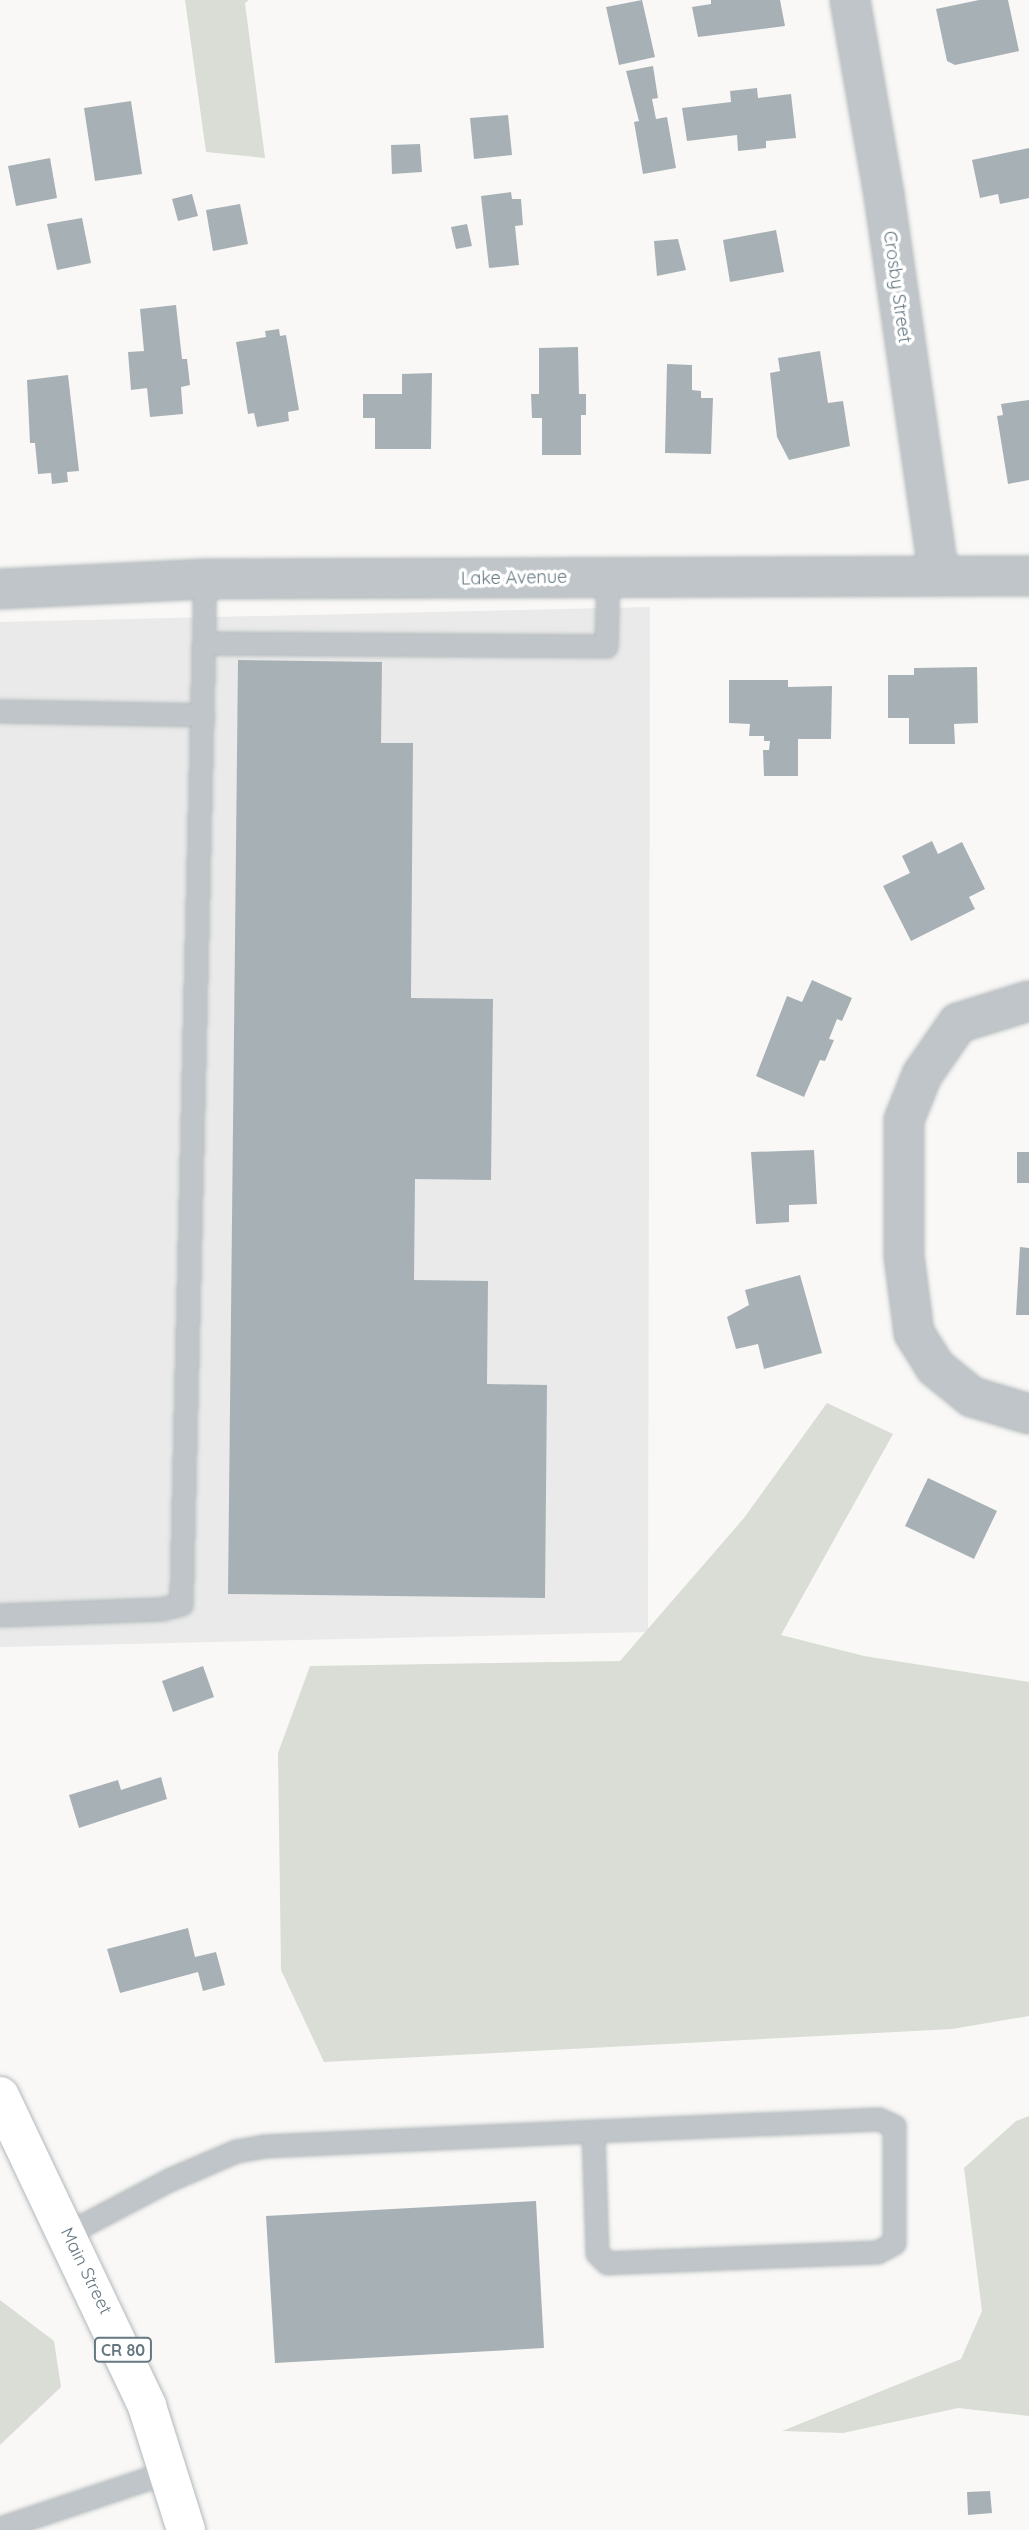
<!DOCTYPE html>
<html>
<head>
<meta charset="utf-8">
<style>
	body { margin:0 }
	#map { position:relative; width:1029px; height:2530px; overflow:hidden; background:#f9f8f6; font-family:Quicksand,sans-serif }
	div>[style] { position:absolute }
	.built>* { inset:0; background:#e9eae9 }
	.green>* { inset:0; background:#d9ddd5 }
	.building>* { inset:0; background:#a7b1b5 }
	.roads { filter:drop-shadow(0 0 2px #b3b9bc) drop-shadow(0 0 2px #b3b9bc) }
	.service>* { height:21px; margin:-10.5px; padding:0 10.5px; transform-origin:10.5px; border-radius:10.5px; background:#bfc5c8 }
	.minor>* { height:38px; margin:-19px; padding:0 19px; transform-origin:19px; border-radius:19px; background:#bfc5c8 }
	.primary>* { height:38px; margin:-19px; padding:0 19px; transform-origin:19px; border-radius:19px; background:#fff }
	span { translate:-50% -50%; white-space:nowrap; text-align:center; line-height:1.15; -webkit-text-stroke:7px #fff; paint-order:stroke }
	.shield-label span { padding:2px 5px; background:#fff; border:2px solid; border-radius:5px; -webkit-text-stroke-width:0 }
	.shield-label { font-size:16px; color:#657880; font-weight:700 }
	.street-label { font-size:18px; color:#657880 }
</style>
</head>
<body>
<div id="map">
	<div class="built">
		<div style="clip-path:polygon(650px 607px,648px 1632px,0 1647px,0 622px)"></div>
	</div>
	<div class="green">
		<div style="clip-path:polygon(185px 0,249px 0,245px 3px,265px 158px,206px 152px)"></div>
		<div style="clip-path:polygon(827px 1403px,893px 1434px,781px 1635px,864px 1656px,1029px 1682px,1029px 2016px,952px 2029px,324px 2062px,281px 1970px,278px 1753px,310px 1666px,620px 1661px,744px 1518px)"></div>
		<div style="clip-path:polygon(1029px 2116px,1029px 2416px,958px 2408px,843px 2433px,782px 2431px,961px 2359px,982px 2311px,964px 2168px,1016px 2121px)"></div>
		<div style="clip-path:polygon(0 2300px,54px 2341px,61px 2387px,0 2445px)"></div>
	</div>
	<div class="building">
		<div style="clip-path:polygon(642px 0,655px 57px,619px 65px,606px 7px)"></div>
		<div style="clip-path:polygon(711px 0,780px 0,785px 26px,698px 37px,692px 7px,711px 4px)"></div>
		<div style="clip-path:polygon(979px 0,1008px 0,1019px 51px,955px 65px,947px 61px,936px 9px)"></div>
		<div style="clip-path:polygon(653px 66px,658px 98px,652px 99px,656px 119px,667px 117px,676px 168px,643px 174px,634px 122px,639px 121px,626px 71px)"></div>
		<div style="clip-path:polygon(757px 88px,758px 98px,791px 94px,796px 138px,766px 141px,766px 148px,738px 151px,737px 135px,687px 141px,682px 108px,731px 102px,730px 91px)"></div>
		<div style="clip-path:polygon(131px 101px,142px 174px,95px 181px,84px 108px)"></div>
		<div style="clip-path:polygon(508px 115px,512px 155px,474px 159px,470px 118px)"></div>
		<div style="clip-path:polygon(420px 144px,422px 172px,392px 174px,391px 145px)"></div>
		<div style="clip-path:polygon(1029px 148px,1029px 198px,1000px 204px,998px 194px,980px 198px,972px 160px)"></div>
		<div style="clip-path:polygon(50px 158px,57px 198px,16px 206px,8px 166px)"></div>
		<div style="clip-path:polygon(511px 192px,512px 199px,521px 199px,523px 225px,515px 226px,519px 265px,489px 268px,481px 196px)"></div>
		<div style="clip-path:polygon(192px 194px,198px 216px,178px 221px,172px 199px)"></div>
		<div style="clip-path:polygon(240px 204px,248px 244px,213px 251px,206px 210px)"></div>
		<div style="clip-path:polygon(82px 218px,91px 263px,57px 270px,47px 224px)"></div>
		<div style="clip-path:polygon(467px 224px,472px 246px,456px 249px,451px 227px)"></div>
		<div style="clip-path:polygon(776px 230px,784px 272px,730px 282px,723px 240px)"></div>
		<div style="clip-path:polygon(678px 239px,686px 270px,657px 276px,654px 241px)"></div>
		<div style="clip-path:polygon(176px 305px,182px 359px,187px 359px,190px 385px,181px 387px,183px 414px,150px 417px,147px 388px,131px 390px,128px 352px,144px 351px,140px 309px)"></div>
		<div style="clip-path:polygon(279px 329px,280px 336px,286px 335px,299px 410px,288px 412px,289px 421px,257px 427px,254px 413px,248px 414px,236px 342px,266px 337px,265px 331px)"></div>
		<div style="clip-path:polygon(578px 347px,579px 394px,586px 394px,586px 415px,581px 415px,581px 455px,542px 455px,542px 418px,532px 418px,531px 394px,539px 394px,539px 348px)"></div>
		<div style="clip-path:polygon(820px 351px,828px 403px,843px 401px,850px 446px,789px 460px,777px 437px,770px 373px,780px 371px,778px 358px)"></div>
		<div style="clip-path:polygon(667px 364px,692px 365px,692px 390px,701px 391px,701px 398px,713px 398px,711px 454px,665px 453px)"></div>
		<div style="clip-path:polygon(432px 373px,431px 449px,375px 449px,375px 418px,363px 418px,363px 394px,402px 394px,402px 374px)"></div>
		<div style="clip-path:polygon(68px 375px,79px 471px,67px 472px,68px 482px,52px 484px,51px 473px,38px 474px,35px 443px,30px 443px,27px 380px)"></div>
		<div style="clip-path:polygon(1029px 400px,1029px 480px,1008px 484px,997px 416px,1003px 415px,1001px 404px)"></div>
		<div style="clip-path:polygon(238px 660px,382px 662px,381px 743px,413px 743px,411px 998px,493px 999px,491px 1180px,415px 1179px,414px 1280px,488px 1281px,487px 1384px,547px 1385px,545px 1598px,228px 1594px)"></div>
		<div style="clip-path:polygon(977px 667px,978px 723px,954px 724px,955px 744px,909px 744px,909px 718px,888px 718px,888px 675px,914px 675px,914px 668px)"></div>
		<div style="clip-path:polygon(729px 680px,788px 680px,788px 687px,832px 686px,831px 739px,798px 739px,798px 776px,764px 776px,763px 750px,769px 750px,770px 741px,764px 741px,764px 736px,749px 736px,750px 724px,729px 723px)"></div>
		<div style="clip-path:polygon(932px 841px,938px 854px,962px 842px,985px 889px,969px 897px,975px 909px,911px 941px,883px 886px,910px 873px,902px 856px)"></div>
		<div style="clip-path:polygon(812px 980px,852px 998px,842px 1021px,837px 1019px,829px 1039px,834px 1040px,825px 1061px,820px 1060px,804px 1097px,756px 1076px,787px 996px,802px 1002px)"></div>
		<div style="clip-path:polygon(814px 1150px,817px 1204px,789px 1205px,789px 1222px,756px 1224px,751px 1152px)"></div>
		<div style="clip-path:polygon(1017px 1152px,1029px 1152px,1029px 1183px,1017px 1183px)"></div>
		<div style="clip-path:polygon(1020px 1247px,1029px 1248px,1029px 1315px,1016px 1315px)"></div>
		<div style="clip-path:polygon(800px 1275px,822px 1353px,764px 1369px,758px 1344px,736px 1349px,727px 1317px,749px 1305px,745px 1290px)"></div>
		<div style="clip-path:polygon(928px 1478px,997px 1511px,974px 1559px,905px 1526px)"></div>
		<div style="clip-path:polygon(203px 1666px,214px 1697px,173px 1712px,162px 1681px)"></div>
		<div style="clip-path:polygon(161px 1777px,167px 1799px,79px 1828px,69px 1795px,118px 1780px,121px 1790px)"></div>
		<div style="clip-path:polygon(188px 1928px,195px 1957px,216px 1952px,225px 1985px,203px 1991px,198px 1972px,120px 1993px,107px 1949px)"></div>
		<div style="clip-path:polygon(536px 2201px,544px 2348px,275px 2363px,266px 2216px)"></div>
		<div style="clip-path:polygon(990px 2491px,992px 2513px,968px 2515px,967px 2492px)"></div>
	</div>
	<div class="roads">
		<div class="service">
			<div style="left:204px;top:643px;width:402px;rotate:0.4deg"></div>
			<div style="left:606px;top:646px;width:70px;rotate:-88.4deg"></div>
			<div style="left:0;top:711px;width:203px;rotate:1.1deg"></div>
			<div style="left:0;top:1615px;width:161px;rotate:-2.1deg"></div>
			<div style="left:161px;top:1609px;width:21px;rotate:-14deg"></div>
			<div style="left:181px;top:1604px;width:1025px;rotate:-88.66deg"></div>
			<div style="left:68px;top:2233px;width:116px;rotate:-27.7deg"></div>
			<div style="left:171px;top:2179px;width:71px;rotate:-23.3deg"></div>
			<div style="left:236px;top:2151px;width:27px;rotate:-10deg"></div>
			<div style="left:263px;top:2146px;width:330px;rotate:-2.6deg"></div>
			<div style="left:593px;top:2131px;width:286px;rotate:-2.4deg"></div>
			<div style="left:879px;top:2119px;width:17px;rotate:25deg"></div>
			<div style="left:894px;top:2126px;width:117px;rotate:90deg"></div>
			<div style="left:894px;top:2243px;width:19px;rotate:152deg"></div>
			<div style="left:877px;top:2252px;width:270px;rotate:177.7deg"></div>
			<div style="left:607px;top:2263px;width:14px;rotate:-135deg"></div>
			<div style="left:597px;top:2253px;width:122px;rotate:-91.9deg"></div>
			<div style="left:0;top:2528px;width:179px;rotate:-18.5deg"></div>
		</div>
		<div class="minor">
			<div style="left:850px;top:0;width:198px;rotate:80.1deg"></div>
			<div style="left:884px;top:195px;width:384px;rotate:81.8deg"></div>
			<div style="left:0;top:589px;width:205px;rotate:-2.8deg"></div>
			<div style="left:205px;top:579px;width:824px;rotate:-0.21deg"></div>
			<div style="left:1029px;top:1001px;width:74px;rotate:162.8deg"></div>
			<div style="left:958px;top:1023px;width:63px;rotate:124.7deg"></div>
			<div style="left:922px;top:1075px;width:48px;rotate:111.8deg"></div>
			<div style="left:904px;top:1120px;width:136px;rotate:90deg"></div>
			<div style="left:904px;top:1256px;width:78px;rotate:82.6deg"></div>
			<div style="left:914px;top:1333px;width:40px;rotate:58deg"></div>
			<div style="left:935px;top:1367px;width:48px;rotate:39deg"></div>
			<div style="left:972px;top:1397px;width:59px;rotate:16.6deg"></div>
		</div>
		<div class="primary">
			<div style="left:0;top:2096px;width:343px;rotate:64.6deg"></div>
			<div style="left:147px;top:2406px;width:130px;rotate:72.5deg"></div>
		</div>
	</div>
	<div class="shield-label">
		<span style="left:123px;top:2350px">CR 80</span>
	</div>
	<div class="street-label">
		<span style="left:897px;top:287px;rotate:82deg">Crosby Street</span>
		<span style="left:514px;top:578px;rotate:-1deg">Lake Avenue</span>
		<span style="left:86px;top:2271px;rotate:64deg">Main Street</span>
	</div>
</div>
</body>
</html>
